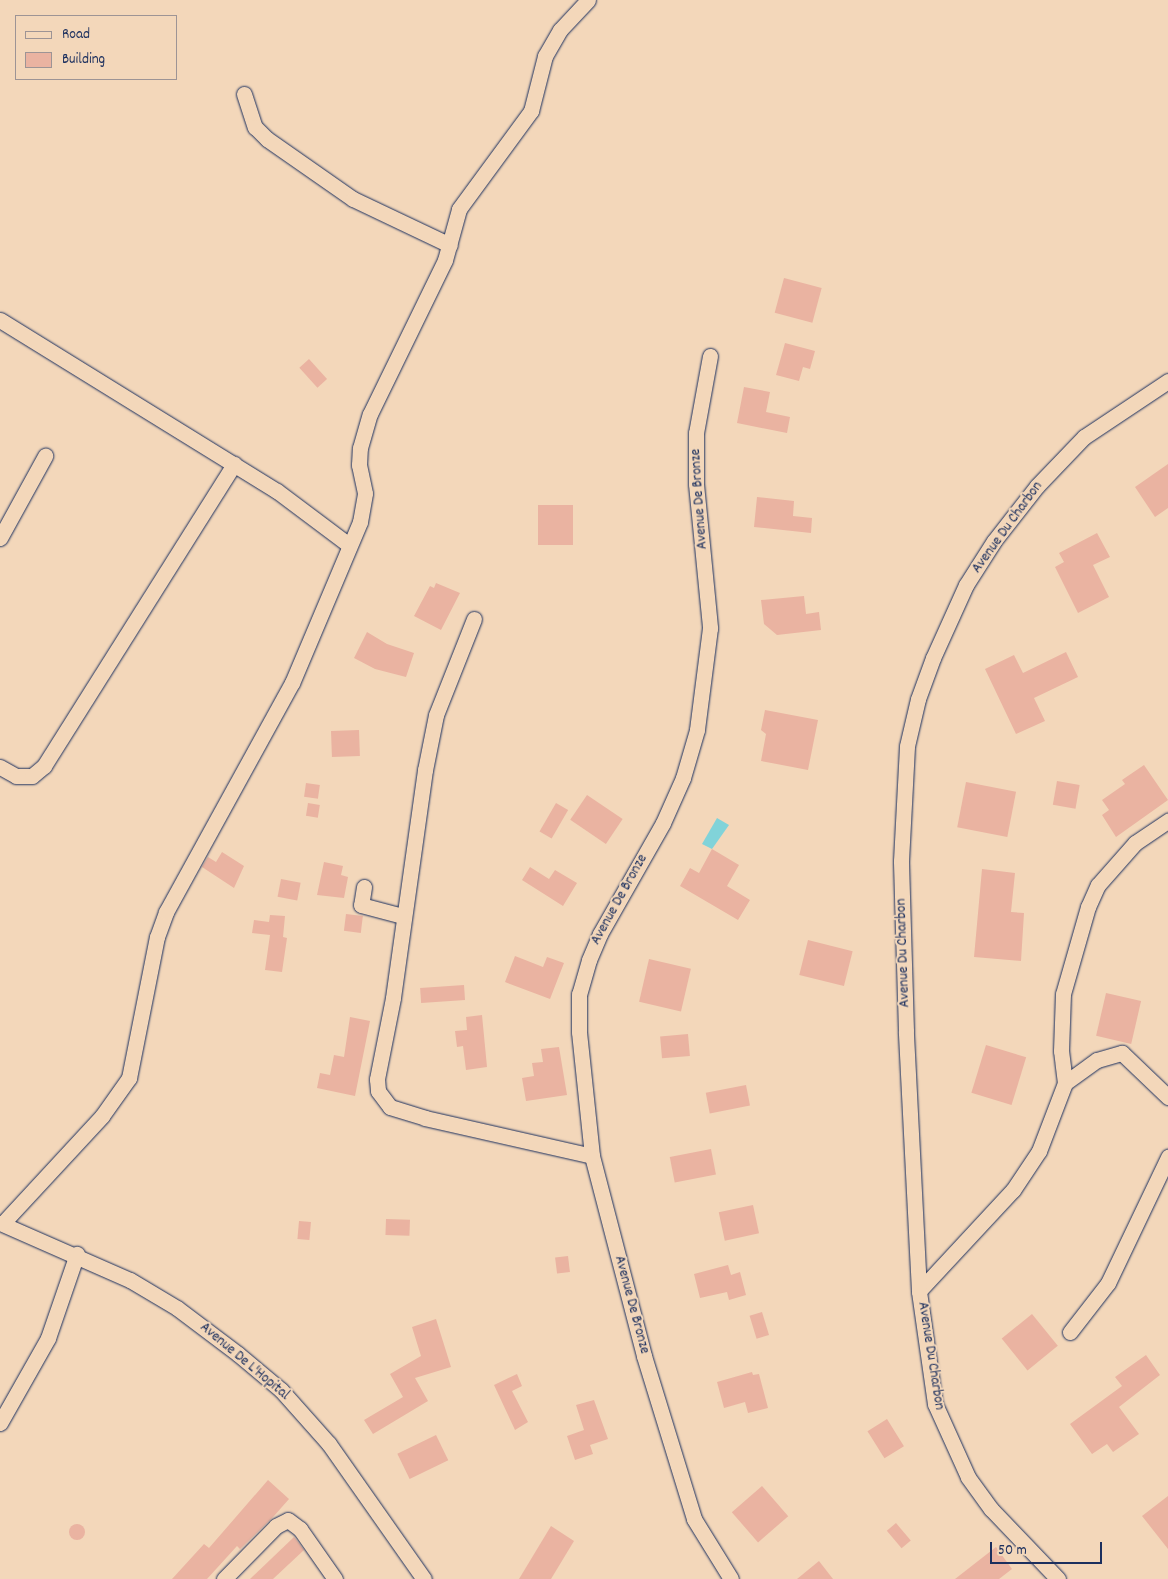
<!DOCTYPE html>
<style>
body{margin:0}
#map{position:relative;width:1168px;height:1579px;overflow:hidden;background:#f3d7ba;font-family:Dekko,sans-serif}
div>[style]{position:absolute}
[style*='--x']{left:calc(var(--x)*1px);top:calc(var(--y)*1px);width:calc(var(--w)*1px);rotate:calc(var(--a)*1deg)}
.water>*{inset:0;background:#81d3d9}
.building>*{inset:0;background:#eab3a1;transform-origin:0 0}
.round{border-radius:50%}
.roads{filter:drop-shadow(0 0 1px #1b2f5e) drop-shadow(0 0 1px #1b2f5e)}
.minor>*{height:15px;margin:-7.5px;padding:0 7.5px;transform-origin:7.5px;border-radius:7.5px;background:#f3d7ba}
span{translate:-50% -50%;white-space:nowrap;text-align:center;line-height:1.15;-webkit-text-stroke:4px #f3d7ba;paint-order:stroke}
.street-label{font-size:15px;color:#1b2f5e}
.legend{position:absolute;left:15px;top:15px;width:162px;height:65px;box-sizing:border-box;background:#f3d7ba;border:1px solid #9d9495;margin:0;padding:6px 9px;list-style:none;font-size:15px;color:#1b2f5e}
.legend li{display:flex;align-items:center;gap:10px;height:25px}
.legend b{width:25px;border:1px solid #9d9495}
.scale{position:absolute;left:990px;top:1542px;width:112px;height:22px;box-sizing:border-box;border:2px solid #1b2f5e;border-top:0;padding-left:6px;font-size:15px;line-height:18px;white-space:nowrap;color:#1b2f5e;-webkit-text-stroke:4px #f3d7ba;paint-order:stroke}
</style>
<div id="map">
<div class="water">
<i style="clip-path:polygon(717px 818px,729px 825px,712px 849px,702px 844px)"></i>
</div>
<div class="building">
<i style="left:784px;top:278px;width:39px;height:36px;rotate:15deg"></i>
<i style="clip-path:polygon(785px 343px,815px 351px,810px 369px,803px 367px,799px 381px,776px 375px)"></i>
<i style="left:309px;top:359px;width:27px;height:13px;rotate:48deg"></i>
<i style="clip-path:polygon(744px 387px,770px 392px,766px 412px,790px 417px,787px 433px,737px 423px)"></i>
<i style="clip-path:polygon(1168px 464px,1168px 508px,1155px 517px,1135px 487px)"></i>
<i style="clip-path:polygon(757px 497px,794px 501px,793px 516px,812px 518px,811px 533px,754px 527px)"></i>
<i style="left:538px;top:505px;width:35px;height:40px"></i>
<i style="clip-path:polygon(1097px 533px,1110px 557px,1093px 565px,1109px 597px,1078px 613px,1055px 567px,1064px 562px,1059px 553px)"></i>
<i style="clip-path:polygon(436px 583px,460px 593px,441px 630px,414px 616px,430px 586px,434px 588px)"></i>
<i style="clip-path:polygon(804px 596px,806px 614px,819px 612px,821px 630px,777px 635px,764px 624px,761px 600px)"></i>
<i style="clip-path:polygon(367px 632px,387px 644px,414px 653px,406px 677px,375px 669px,354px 658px)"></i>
<i style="clip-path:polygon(1066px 652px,1078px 677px,1034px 698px,1045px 721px,1016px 734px,985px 669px,1014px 655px,1023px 673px)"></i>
<i style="clip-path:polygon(765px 710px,818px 720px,808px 770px,761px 761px,766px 734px,761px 730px)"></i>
<i style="left:359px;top:730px;width:26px;height:28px;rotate:88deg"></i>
<i style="clip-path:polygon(1144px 765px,1168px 800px,1116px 837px,1102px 815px,1109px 810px,1102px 800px,1125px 784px,1122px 780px)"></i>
<i style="left:1057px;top:781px;width:23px;height:24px;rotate:10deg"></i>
<i style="left:966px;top:782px;width:51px;height:46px;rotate:11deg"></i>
<i style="left:306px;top:783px;width:14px;height:14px;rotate:8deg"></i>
<i style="left:587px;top:795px;width:43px;height:30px;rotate:34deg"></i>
<i style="left:308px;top:803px;width:12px;height:13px;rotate:9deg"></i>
<i style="left:556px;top:803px;width:14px;height:33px;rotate:30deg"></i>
<i style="clip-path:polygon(712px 849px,739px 865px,727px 886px,750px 900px,738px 920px,680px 886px,690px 868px,699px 873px)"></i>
<i style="clip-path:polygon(222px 852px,244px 866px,234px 888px,202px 867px,208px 857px,216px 862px)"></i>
<i style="clip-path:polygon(324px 862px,343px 866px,341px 875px,348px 877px,344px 898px,317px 895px)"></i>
<i style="clip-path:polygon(530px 867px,549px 879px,555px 870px,577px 883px,563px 906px,522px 880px)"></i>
<i style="clip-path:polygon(982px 869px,1015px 873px,1011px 912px,1024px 913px,1021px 961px,974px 957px)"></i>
<i style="left:281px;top:879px;width:20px;height:18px;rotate:11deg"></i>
<i style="left:346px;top:914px;width:17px;height:17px;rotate:7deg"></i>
<i style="clip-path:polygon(270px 915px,285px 916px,283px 937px,287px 938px,282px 972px,265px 970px,270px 935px,252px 933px,254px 920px,269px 922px)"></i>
<i style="left:808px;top:940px;width:46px;height:36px;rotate:14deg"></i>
<i style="clip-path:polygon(515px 956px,543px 967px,547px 957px,564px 963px,550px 999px,505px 982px)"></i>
<i style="left:649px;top:959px;width:43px;height:44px;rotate:13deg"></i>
<i style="left:464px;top:985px;width:15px;height:44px;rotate:86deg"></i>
<i style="left:1106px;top:993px;width:36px;height:44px;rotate:13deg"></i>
<i style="clip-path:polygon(482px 1015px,487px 1067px,466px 1070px,463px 1046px,457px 1047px,455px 1031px,467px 1030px,466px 1017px)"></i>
<i style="clip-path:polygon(350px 1017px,370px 1021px,355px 1096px,317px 1088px,320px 1073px,330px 1075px,334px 1055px,344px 1057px)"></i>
<i style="left:688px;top:1034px;width:22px;height:28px;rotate:85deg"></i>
<i style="left:986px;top:1045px;width:42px;height:50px;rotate:17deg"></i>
<i style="clip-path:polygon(559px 1047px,567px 1095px,526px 1101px,522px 1078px,534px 1076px,532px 1063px,543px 1062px,541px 1049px)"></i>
<i style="left:746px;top:1085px;width:21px;height:41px;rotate:79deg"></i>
<i style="left:711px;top:1149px;width:26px;height:42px;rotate:79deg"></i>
<i style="left:753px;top:1205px;width:29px;height:35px;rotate:78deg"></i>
<i style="left:386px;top:1219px;width:24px;height:16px;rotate:2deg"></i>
<i style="left:299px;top:1221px;width:12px;height:18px;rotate:5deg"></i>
<i style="left:568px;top:1256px;width:16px;height:13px;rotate:83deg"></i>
<i style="clip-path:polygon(728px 1265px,731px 1275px,740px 1272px,746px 1295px,729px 1300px,727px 1292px,700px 1298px,694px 1274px)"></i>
<i style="left:762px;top:1312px;width:24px;height:13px;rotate:73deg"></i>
<i style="left:1032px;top:1314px;width:41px;height:39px;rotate:51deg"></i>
<i style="clip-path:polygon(436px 1319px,451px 1367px,415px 1378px,428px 1401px,373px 1434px,364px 1420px,403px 1397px,390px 1374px,421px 1356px,412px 1327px)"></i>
<i style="clip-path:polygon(1146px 1355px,1160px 1375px,1119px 1407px,1139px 1434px,1113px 1452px,1107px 1444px,1092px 1454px,1070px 1424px,1122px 1386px,1115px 1377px)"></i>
<i style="clip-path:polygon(752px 1372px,753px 1375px,759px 1374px,768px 1408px,748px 1413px,745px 1402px,724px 1408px,717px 1382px)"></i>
<i style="clip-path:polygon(517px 1374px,522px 1386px,512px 1391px,528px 1422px,515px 1430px,494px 1385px)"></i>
<i style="clip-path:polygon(594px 1400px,608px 1439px,590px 1445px,593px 1454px,575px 1460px,567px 1436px,584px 1430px,576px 1405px)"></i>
<i style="left:887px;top:1419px;width:32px;height:23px;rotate:58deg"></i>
<i style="left:436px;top:1435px;width:28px;height:43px;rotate:64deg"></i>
<i style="clip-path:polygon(268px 1480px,289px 1499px,274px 1516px,240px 1549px,237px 1546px,207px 1579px,172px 1579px,204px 1544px,209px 1548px)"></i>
<i style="left:762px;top:1486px;width:40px;height:40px;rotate:49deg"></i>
<i style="clip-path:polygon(1168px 1496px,1168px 1549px,1142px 1516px)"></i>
<i style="left:896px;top:1523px;width:23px;height:12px;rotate:50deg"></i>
<i class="round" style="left:69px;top:1524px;width:16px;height:16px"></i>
<i style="clip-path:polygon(551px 1526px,574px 1541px,551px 1579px,519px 1579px)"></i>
<i style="clip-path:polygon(294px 1537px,304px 1550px,273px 1579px,250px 1579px)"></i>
<i style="clip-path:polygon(996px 1547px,1012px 1569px,999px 1579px,955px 1579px)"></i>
<i style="clip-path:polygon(819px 1561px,833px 1579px,797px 1579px)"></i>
</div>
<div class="roads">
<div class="minor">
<i style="--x:244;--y:94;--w:35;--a:72"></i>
<i style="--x:255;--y:127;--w:17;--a:45"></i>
<i style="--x:267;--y:139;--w:105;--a:34.9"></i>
<i style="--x:353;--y:199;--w:107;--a:25.4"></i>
<i style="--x:0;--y:320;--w:326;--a:31.7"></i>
<i style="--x:277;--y:491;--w:90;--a:36.9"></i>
<i style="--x:710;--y:356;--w:78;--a:100.3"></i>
<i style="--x:696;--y:433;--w:51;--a:90"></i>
<i style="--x:696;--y:484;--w:145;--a:84.4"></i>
<i style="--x:710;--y:628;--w:103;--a:97.3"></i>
<i style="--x:697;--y:730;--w:50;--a:106.3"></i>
<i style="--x:683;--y:778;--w:49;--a:114"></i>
<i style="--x:663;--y:823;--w:128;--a:119.6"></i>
<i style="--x:600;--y:934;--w:28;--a:113"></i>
<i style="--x:589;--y:960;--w:35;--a:106"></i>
<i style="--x:579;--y:994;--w:38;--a:90"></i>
<i style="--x:579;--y:1032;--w:125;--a:84"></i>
<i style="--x:592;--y:1156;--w:207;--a:75.4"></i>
<i style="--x:644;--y:1356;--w:170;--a:72.9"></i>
<i style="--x:694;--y:1519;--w:70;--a:58.3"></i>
<i style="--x:0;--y:538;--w:94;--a:-61.2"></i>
<i style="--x:474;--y:619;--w:103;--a:111.6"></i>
<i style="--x:436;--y:715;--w:56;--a:101.3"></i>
<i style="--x:425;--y:770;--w:230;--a:98"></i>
<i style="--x:393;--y:998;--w:83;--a:101.2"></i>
<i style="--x:377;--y:1079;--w:12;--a:85"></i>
<i style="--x:378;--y:1091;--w:20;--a:53"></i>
<i style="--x:390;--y:1107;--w:37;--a:17"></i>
<i style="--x:425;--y:1118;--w:171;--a:12.8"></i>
<i style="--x:0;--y:767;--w:18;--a:29"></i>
<i style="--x:16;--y:776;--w:16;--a:0"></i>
<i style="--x:32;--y:776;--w:16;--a:-40"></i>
<i style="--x:44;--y:766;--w:357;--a:-57.8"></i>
<i style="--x:364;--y:887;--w:18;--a:99"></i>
<i style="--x:361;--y:905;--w:43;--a:14.7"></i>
<i style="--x:1065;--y:1083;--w:39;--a:-36"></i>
<i style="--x:1097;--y:1060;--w:26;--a:-16"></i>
<i style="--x:1122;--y:1053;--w:64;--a:43.7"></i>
<i style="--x:0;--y:1223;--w:142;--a:23.7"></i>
<i style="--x:130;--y:1280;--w:55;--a:30.8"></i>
<i style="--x:177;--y:1308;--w:76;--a:37"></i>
<i style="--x:238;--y:1354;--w:56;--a:39.9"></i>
<i style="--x:281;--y:1390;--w:72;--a:48.4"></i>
<i style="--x:329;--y:1444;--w:165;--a:54.9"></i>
<i style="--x:3;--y:1223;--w:146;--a:-47.2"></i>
<i style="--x:102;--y:1116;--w:47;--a:-54.6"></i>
<i style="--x:129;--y:1078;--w:144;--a:-78.8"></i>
<i style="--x:157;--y:937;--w:27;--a:-70"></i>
<i style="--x:166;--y:912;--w:261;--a:-61.2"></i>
<i style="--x:292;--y:683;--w:175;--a:-67.1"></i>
<i style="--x:360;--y:522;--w:29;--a:-80"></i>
<i style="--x:365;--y:493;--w:29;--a:-102"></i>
<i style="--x:359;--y:465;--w:17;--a:-87"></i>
<i style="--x:360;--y:448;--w:35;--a:-74"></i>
<i style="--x:370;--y:414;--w:171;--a:-64"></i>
<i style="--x:445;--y:260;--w:53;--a:-74.6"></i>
<i style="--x:459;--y:209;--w:122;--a:-53.7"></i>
<i style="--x:531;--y:111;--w:57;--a:-75.7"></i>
<i style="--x:545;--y:56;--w:30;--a:-60"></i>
<i style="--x:560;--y:30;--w:41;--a:-47"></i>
<i style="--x:919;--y:1291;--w:138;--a:-47.1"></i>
<i style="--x:1013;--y:1190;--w:47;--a:-56.3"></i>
<i style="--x:1039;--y:1151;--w:73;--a:-69.1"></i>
<i style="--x:1065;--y:1083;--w:32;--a:-97"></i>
<i style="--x:1061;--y:1051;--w:57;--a:-88"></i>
<i style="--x:1063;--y:994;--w:91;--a:-74"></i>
<i style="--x:1088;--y:907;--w:24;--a:-66"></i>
<i style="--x:1098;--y:885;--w:56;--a:-48.6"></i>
<i style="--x:1135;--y:843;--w:40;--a:-34"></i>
<i style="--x:1070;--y:1332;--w:62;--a:-52.2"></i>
<i style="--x:1108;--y:1283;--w:140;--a:-64.5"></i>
<i style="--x:0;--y:1423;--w:98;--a:-60.5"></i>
<i style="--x:48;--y:1338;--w:89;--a:-71"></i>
<i style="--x:224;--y:1579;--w:74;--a:-45.5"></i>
<i style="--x:276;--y:1526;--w:13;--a:-27"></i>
<i style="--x:288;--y:1520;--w:15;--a:37"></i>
<i style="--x:300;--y:1529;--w:61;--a:55"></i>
<i style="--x:1058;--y:1579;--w:97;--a:-133.7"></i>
<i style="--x:991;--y:1509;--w:39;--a:-126"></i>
<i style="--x:968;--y:1477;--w:80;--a:-114.3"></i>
<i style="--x:935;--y:1404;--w:114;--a:-98.1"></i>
<i style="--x:919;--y:1291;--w:260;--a:-92.9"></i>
<i style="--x:906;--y:1031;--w:170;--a:-91.7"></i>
<i style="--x:901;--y:861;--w:115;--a:-87"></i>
<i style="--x:907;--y:746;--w:48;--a:-76.8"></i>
<i style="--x:918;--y:699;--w:44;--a:-69.9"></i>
<i style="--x:933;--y:658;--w:80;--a:-65.7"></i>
<i style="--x:966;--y:585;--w:52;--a:-57.5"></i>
<i style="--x:994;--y:541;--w:70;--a:-52"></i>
<i style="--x:1037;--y:486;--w:68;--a:-46.2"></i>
<i style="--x:1084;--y:437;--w:101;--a:-33.7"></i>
</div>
</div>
<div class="street-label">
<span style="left:700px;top:499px;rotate:-94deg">Avenue De Bronze</span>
<span style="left:1008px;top:528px;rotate:-54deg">Avenue Du Charbon</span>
<span style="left:620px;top:900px;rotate:-61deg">Avenue De Bronze</span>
<span style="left:904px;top:953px;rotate:-92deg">Avenue Du Charbon</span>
<span style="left:631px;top:1305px;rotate:75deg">Avenue De Bronze</span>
<span style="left:930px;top:1356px;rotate:81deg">Avenue Du Charbon</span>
<span style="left:244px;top:1362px;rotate:40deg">Avenue De L'Hopital</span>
</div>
<ul class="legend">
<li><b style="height:6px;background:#f3d7ba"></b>Road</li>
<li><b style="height:14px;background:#eab3a1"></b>Building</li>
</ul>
<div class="scale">50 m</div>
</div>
